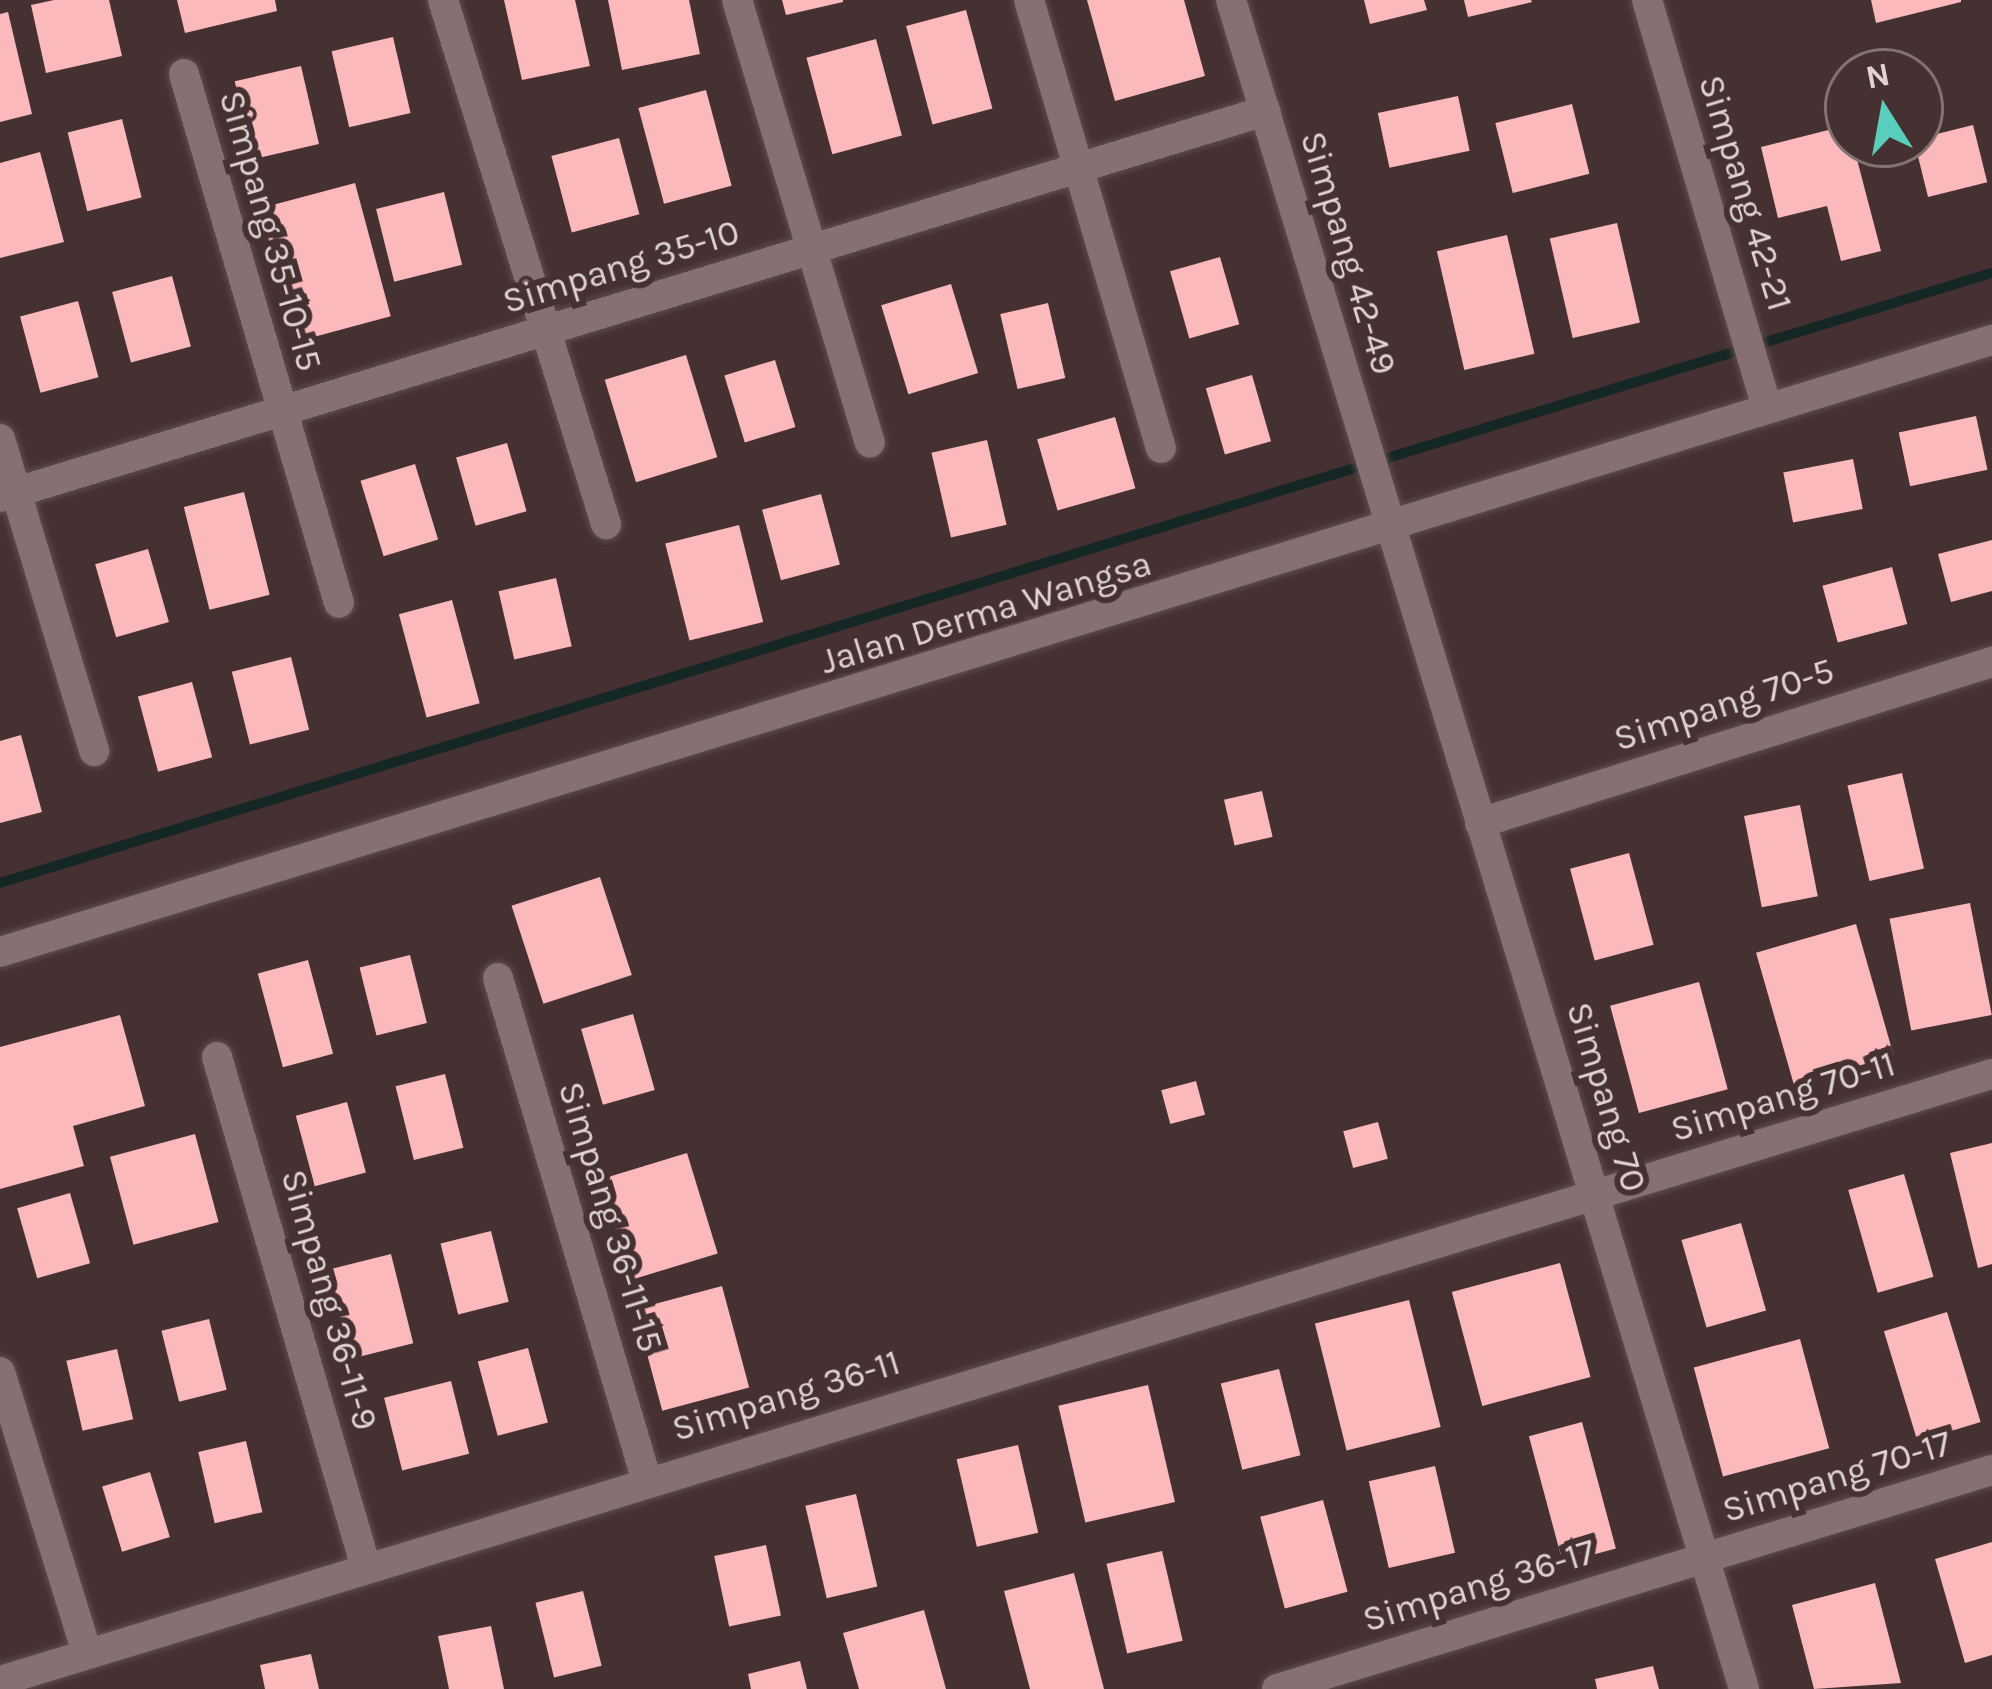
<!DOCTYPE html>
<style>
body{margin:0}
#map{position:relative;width:1992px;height:1689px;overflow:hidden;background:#453132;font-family:Karla,sans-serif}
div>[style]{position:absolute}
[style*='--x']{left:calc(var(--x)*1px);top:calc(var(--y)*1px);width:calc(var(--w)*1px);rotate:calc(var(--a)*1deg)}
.stream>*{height:10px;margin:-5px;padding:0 5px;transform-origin:5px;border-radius:5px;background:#142724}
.building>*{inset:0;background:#fbb9bb;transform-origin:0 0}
.roads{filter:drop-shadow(0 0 3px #5e4d4e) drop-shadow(0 0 3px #5e4d4e)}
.minor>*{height:30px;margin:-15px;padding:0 15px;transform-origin:15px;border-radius:15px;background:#877071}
span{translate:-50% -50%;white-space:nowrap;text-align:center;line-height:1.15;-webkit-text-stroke:12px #453132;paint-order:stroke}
.street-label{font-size:36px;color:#e0d3d3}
.north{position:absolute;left:1824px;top:48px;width:120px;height:120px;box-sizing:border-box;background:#453132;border:3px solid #837272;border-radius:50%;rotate:349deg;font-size:33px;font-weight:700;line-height:48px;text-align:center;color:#e0d3d3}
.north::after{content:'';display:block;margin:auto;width:42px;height:54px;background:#5acebc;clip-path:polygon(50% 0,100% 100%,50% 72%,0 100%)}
</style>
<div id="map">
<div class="stream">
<i style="--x:0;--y:883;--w:2083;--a:-17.03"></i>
</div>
<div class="building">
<i style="clip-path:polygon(54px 0,109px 0,122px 56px,46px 73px,31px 5px)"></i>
<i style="clip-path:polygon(177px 0,275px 0,277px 11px,185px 33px)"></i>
<i style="clip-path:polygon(504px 0,575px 0,590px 66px,522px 80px)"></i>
<i style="clip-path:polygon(608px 0,689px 0,700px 54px,622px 70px)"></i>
<i style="clip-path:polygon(782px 0,843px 0,843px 2px,786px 15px)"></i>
<i style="clip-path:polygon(1087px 0,1184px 0,1205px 76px,1115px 101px)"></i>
<i style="clip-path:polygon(1364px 0,1424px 0,1427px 10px,1370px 24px)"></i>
<i style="clip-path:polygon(1464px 0,1531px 0,1532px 2px,1468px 17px)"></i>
<i style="clip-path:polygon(1871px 0,1961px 0,1961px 2px,1876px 23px)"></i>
<i style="left:966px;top:10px;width:102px;height:62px;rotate:75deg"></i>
<i style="clip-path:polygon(8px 12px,32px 114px,0 122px,0 14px)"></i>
<i style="left:393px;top:37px;width:78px;height:63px;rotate:77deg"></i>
<i style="left:876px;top:39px;width:100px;height:72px;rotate:75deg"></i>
<i style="left:301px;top:66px;width:80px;height:68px;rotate:77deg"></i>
<i style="left:706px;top:90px;width:99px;height:70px;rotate:75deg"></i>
<i style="left:1458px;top:96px;width:56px;height:82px;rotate:78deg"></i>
<i style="left:1572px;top:104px;width:72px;height:79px;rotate:76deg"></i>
<i style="left:122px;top:119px;width:81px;height:56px;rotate:76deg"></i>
<i style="clip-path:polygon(1848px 125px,1881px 251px,1841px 261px,1827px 206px,1778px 218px,1761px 147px)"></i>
<i style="left:1973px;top:125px;width:59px;height:61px;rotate:76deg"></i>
<i style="left:619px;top:138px;width:79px;height:70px;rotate:75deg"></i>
<i style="clip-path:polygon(40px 152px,64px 242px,0 258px,0 163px)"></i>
<i style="left:355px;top:183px;width:138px;height:98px;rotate:75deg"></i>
<i style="left:444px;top:192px;width:75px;height:70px;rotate:76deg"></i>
<i style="left:1617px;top:223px;width:102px;height:69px;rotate:77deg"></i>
<i style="left:1507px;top:235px;width:122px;height:72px;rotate:77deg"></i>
<i style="left:1220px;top:257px;width:70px;height:52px;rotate:74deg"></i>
<i style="left:172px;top:276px;width:73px;height:62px;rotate:75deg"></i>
<i style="left:951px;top:284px;width:93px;height:73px;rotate:73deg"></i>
<i style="left:78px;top:301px;width:79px;height:60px;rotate:75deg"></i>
<i style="left:1048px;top:303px;width:77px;height:49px;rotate:77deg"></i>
<i style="left:686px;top:355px;width:107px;height:85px;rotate:73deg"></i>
<i style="left:775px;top:360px;width:70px;height:53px;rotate:73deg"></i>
<i style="left:1252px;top:375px;width:69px;height:48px;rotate:74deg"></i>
<i style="left:1976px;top:416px;width:55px;height:79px;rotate:78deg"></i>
<i style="left:1115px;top:417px;width:74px;height:81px;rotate:74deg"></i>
<i style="left:987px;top:440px;width:87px;height:57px;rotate:77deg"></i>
<i style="left:507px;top:443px;width:71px;height:53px;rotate:74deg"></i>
<i style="left:1853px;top:459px;width:51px;height:71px;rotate:79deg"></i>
<i style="left:415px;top:464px;width:79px;height:57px;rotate:73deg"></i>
<i style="left:244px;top:492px;width:106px;height:62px;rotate:76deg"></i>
<i style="left:821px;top:494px;width:73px;height:61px;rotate:75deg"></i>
<i style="left:739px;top:525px;width:100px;height:76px;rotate:76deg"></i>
<i style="clip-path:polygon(1992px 540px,1992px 591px,1951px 602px,1938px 554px)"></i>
<i style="left:148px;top:549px;width:76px;height:55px;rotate:74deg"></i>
<i style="left:1892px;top:567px;width:59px;height:72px;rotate:75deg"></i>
<i style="left:556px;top:578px;width:70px;height:59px;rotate:77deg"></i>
<i style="left:452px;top:600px;width:107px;height:55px;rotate:75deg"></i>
<i style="left:291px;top:657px;width:75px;height:61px;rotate:76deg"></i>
<i style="left:192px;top:682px;width:78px;height:56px;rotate:75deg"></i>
<i style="clip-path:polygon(21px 735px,42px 812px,0 823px,0 741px)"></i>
<i style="left:1902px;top:773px;width:98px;height:56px;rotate:77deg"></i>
<i style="left:1262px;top:791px;width:47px;height:39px;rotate:77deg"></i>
<i style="left:1800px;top:805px;width:93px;height:57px;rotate:79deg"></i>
<i style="left:1629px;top:853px;width:95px;height:61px;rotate:75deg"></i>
<i style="left:600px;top:877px;width:103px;height:93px;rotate:72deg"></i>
<i style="left:1970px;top:903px;width:114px;height:82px;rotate:79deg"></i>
<i style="left:1856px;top:924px;width:137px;height:104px;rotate:74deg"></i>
<i style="left:410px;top:955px;width:70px;height:52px;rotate:76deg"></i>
<i style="left:308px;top:960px;width:97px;height:52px;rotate:75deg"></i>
<i style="left:1699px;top:982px;width:111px;height:92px;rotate:75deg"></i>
<i style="left:633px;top:1014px;width:79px;height:54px;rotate:74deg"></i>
<i style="clip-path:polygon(120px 1015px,145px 1106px,73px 1126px,84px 1166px,0 1189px,0 1047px)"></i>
<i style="left:445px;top:1074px;width:76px;height:51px;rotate:76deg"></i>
<i style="left:1196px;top:1081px;width:35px;height:36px;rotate:75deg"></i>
<i style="left:347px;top:1102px;width:73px;height:53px;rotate:75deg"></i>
<i style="left:1378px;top:1122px;width:38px;height:36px;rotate:75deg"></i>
<i style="left:195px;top:1134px;width:91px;height:88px;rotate:75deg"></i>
<i style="clip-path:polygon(1992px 1143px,1992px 1264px,1978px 1268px,1950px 1153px)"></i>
<i style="left:687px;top:1153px;width:105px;height:91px;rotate:73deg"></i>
<i style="left:1904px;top:1174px;width:107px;height:58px;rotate:74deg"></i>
<i style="left:70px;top:1193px;width:73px;height:55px;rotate:74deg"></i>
<i style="left:1741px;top:1223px;width:91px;height:62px;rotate:74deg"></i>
<i style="left:491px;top:1231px;width:73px;height:52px;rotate:76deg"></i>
<i style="left:391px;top:1254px;width:92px;height:65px;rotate:76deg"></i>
<i style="left:1560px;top:1263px;width:118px;height:112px;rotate:75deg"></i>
<i style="left:722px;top:1286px;width:105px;height:90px;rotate:75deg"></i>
<i style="left:1409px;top:1300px;width:131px;height:97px;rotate:76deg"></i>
<i style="left:1947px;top:1312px;width:115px;height:66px;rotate:73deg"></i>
<i style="left:209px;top:1319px;width:73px;height:49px;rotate:76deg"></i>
<i style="left:1800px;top:1339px;width:113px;height:110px;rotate:75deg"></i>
<i style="left:528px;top:1348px;width:77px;height:52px;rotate:75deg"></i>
<i style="left:117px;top:1349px;width:72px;height:52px;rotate:77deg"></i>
<i style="left:1279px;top:1369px;width:89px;height:60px;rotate:76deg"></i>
<i style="left:451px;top:1381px;width:75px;height:69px;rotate:76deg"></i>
<i style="left:1148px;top:1385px;width:120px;height:92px;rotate:77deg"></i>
<i style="left:1582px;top:1422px;width:131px;height:55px;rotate:75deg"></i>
<i style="left:246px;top:1441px;width:73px;height:49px;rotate:77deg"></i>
<i style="left:1018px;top:1445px;width:90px;height:63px;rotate:77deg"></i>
<i style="left:1435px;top:1466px;width:89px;height:68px;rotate:77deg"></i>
<i style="left:150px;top:1472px;width:68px;height:50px;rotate:73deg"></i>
<i style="left:856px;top:1494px;width:95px;height:52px;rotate:77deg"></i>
<i style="left:1323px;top:1500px;width:95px;height:65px;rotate:75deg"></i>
<i style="clip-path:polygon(1992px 1542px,1992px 1655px,1965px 1663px,1935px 1559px)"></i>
<i style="left:766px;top:1545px;width:72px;height:53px;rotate:78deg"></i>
<i style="left:1162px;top:1551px;width:92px;height:57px;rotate:77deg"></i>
<i style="clip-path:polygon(1074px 1573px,1104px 1689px,1030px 1689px,1004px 1591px)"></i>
<i style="clip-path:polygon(1875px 1583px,1901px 1683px,1814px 1689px,1792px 1605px)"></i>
<i style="left:583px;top:1591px;width:77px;height:49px;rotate:76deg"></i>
<i style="clip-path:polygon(924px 1610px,946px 1689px,859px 1689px,843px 1633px)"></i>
<i style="clip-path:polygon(491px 1626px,504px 1689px,449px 1689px,438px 1636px)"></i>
<i style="clip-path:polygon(311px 1654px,319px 1689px,265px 1689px,260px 1665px)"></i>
<i style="clip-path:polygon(800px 1661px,807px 1689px,751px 1689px,748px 1674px)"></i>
<i style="clip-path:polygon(1653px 1666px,1659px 1689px,1597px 1689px,1595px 1679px)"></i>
</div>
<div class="roads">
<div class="minor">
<i style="--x:443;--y:0;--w:549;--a:72.72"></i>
<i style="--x:737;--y:0;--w:462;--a:73.3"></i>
<i style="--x:1029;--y:0;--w:467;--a:73.6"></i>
<i style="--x:1231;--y:0;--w:1765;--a:73.1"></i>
<i style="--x:1647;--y:0;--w:426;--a:73.6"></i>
<i style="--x:184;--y:74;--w:551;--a:73.67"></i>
<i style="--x:0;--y:439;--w:326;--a:73.2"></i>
<i style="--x:0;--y:497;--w:1323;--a:-16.97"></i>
<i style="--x:1480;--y:823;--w:537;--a:-17.46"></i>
<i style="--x:0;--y:952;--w:2084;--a:-17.08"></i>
<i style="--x:498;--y:978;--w:521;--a:73.51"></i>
<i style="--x:217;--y:1057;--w:528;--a:73.73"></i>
<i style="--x:0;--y:1372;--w:294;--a:72.8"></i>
<i style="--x:0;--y:1681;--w:2082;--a:-16.95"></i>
<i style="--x:1277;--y:1689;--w:748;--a:-17.03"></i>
</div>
</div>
<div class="street-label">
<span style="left:1745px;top:193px;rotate:73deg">Simpang 42-21</span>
<span style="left:270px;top:231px;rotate:74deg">Simpang 35-10-15</span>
<span style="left:1348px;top:253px;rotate:73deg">Simpang 42-49</span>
<span style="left:621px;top:267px;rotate:-17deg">Simpang 35-10</span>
<span style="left:986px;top:613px;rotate:-17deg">Jalan Derma Wangsa</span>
<span style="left:1724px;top:705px;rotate:-18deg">Simpang 70-5</span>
<span style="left:1606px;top:1097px;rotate:73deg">Simpang 70</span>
<span style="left:1783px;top:1097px;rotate:-17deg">Simpang 70-11</span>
<span style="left:610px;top:1217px;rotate:73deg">Simpang 36-11-15</span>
<span style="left:329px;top:1300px;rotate:74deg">Simpang 36-11-9</span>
<span style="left:786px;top:1396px;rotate:-17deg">Simpang 36-11</span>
<span style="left:1837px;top:1477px;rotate:-17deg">Simpang 70-17</span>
<span style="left:1479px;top:1586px;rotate:-17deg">Simpang 36-17</span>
</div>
<div class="north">N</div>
</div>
